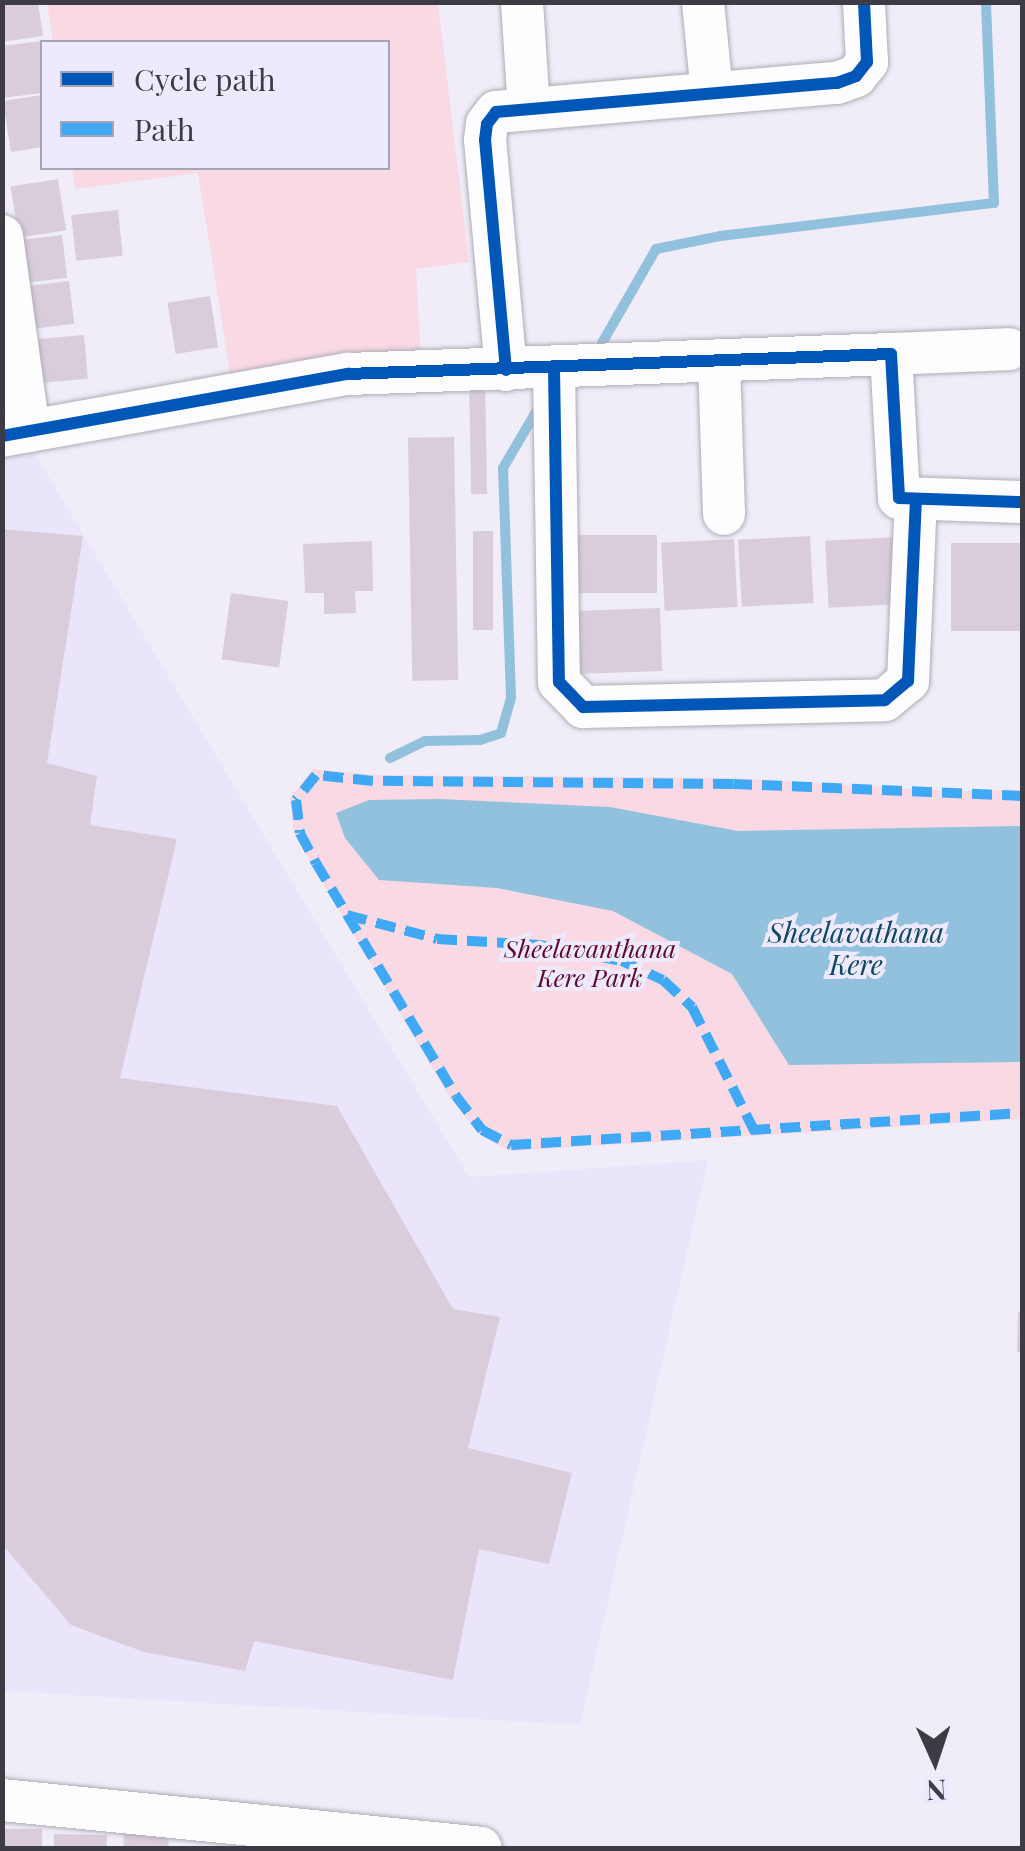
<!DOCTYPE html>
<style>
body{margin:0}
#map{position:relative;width:1025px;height:1851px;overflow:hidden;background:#f0edf8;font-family:"Playfair Display",serif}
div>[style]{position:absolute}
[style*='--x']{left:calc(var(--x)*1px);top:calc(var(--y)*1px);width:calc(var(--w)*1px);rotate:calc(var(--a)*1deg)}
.built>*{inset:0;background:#ebe5fb}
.green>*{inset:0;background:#f8d9e4}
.water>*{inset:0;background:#92c1de}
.stream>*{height:10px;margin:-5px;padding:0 5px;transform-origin:5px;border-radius:5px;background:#92c1de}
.building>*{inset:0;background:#d9cddb;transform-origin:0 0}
.roads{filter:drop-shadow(0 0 2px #afacb5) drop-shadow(0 0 2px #afacb5)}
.minor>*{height:42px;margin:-21px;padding:0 21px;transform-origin:21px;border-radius:21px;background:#fdfcfe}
.quiet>*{height:10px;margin-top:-5px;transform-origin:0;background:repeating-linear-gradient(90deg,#3fa9f5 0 20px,transparent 0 30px)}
.cycleway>*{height:12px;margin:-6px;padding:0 6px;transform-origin:6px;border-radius:6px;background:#0057b8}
span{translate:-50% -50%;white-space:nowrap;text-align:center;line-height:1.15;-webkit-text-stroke:8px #eee9fc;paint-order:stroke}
.park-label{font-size:25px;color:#5d082b;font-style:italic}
.water-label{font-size:28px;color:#0e4761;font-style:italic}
.frame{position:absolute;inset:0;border:5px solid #3d3b44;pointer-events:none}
.legend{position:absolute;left:40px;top:40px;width:350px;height:130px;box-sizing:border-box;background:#eee9fc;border:2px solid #a7a3b2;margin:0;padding:12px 18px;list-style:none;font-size:30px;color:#3d3b44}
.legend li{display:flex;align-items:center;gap:20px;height:50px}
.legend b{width:50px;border:2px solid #a7a3b2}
.north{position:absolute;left:885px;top:1711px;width:100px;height:100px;-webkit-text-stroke:8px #eee9fc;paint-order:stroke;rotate:177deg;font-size:28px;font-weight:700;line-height:40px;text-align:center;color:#3d3b44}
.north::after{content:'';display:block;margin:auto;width:35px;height:45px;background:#3d3b44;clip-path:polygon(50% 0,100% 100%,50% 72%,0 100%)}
</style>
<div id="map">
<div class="built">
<i style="clip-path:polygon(32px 449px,469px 1177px,708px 1160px,580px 1725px,3px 1691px,2px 454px)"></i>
</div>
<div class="green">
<i style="clip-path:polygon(47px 3px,438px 3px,469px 262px,416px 269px,421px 358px,231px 379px,198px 173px,75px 189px,72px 168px,388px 168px,388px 42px,53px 42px)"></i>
<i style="clip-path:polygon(313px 769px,374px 775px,733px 778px,947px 791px,1022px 790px,1022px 1119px,509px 1151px,479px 1134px,451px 1099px,294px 834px,290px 798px)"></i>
</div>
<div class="water">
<i style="clip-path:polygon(439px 799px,610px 807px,738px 831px,1022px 826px,1022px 1062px,789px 1065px,732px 974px,613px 911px,497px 888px,379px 880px,345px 838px,336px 813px,369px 800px)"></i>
</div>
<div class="stream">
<i style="--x:602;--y:343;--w:108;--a:-60.1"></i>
<i style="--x:656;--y:249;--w:65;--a:-11.5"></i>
<i style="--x:720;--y:236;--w:276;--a:-6.9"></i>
<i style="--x:994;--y:203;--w:201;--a:-92.3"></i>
<i style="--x:390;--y:758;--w:39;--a:-26"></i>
<i style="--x:425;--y:741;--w:55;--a:-1"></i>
<i style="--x:480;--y:740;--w:22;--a:-18"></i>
<i style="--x:501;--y:733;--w:37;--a:-74"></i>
<i style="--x:511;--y:697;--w:229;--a:-92"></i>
<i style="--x:503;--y:468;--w:65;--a:-59.5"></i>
</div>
<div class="building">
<i style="clip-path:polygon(2px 2px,38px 2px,43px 36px,2px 42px)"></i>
<i style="clip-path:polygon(42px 41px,42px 93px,2px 98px,2px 46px)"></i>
<i style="clip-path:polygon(42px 95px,42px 147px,11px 152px,3px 101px)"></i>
<i style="left:58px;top:179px;width:52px;height:48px;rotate:81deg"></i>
<i style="left:118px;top:210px;width:46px;height:47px;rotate:84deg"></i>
<i style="left:62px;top:235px;width:43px;height:40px;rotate:83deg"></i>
<i style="left:69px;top:281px;width:43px;height:39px;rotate:83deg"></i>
<i style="left:210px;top:296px;width:52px;height:43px;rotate:81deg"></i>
<i style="left:84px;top:335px;width:44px;height:46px;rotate:85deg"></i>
<i style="left:485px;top:373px;width:121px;height:16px;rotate:89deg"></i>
<i style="left:454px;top:437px;width:243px;height:46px;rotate:89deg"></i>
<i style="clip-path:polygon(2px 529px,83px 536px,47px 763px,97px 776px,90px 825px,177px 839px,120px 1078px,337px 1106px,453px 1309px,500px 1317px,468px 1448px,572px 1473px,549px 1564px,479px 1549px,453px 1680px,254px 1641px,245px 1671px,144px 1652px,71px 1625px,2px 1544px)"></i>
<i style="left:473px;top:531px;width:20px;height:99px"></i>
<i style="left:657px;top:535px;width:58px;height:86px;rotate:90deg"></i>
<i style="left:810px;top:536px;width:67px;height:72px;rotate:87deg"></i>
<i style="left:898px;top:537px;width:67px;height:73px;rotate:87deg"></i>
<i style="left:734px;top:539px;width:68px;height:73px;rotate:87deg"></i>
<i style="clip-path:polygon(372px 541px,373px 591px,355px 591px,356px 613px,324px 614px,324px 593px,305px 593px,303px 544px)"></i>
<i style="left:951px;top:543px;width:71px;height:88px"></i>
<i style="left:231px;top:593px;width:58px;height:67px;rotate:8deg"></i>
<i style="left:660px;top:608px;width:63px;height:87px;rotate:88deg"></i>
<i style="clip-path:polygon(1018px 1312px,1022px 1312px,1022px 1352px,1017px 1352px)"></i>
<i style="left:124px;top:1819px;width:45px;height:29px;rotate:1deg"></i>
<i style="left:42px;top:1829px;width:19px;height:40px;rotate:90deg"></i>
<i style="left:54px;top:1834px;width:53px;height:14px;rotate:1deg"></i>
</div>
<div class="roads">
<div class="minor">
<i style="--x:522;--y:2;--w:107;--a:86.3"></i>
<i style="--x:703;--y:2;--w:91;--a:84.4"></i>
<i style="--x:2;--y:236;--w:197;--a:82.1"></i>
<i style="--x:891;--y:354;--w:118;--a:-2.4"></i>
<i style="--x:719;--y:362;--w:152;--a:88.1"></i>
<i style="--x:554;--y:369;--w:313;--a:89.1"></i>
<i style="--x:559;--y:682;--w:35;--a:46"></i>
<i style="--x:583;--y:707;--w:302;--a:-1.3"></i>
<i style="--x:885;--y:700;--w:30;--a:-40"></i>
<i style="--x:908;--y:681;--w:181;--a:-87.5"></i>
<i style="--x:506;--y:370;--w:231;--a:-95.2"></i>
<i style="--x:485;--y:140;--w:16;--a:-83"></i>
<i style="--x:487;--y:124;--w:15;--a:-53"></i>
<i style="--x:496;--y:112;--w:342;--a:-4.9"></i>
<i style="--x:837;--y:83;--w:20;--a:-20"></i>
<i style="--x:856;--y:76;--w:18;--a:-52"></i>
<i style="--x:867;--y:62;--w:60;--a:-92.9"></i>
<i style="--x:2;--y:436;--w:352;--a:-10.2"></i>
<i style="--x:348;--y:374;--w:543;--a:-2.11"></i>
<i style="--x:891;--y:354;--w:144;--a:86.8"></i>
<i style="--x:899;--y:498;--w:123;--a:1.9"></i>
<i style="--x:2;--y:1800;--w:481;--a:5.7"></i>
</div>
</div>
<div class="quiet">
<i style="--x:1022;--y:796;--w:289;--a:-177.6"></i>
<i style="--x:733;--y:784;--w:360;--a:-179.5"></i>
<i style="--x:373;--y:781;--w:57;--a:-174"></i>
<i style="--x:316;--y:775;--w:32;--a:129"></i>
<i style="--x:296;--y:800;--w:33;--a:83"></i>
<i style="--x:300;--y:833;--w:34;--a:62"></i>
<i style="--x:316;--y:863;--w:272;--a:59"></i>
<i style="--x:456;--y:1096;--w:43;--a:52.6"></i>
<i style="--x:482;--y:1130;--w:33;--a:27"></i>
<i style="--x:511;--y:1145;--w:512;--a:-3.58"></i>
<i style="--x:347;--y:915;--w:93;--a:14.9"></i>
<i style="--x:437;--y:939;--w:102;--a:3.4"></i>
<i style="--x:539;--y:945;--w:85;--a:10.9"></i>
<i style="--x:622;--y:961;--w:45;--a:24.9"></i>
<i style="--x:663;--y:980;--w:40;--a:43"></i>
<i style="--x:692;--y:1007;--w:140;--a:63.3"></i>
</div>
<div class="cycleway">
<i style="--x:554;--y:369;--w:313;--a:89.1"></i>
<i style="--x:559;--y:682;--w:35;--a:46"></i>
<i style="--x:583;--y:707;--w:302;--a:-1.3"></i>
<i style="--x:885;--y:700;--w:30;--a:-40"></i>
<i style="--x:908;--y:681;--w:181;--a:-87.5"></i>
<i style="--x:506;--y:370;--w:231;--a:-95.2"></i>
<i style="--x:485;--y:140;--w:16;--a:-83"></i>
<i style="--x:487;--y:124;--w:15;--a:-53"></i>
<i style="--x:496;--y:112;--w:342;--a:-4.9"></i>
<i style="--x:837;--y:83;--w:20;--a:-20"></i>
<i style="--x:856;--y:76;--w:18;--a:-52"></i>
<i style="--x:867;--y:62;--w:60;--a:-92.9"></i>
<i style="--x:2;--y:436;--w:352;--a:-10.2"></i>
<i style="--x:348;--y:374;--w:543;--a:-2.11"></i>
<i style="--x:891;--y:354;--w:144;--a:86.8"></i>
<i style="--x:899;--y:498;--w:123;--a:1.9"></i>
</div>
<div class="park-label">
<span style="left:590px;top:963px">Sheelavanthana<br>Kere Park</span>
</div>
<div class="water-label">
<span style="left:856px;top:948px">Sheelavathana<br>Kere</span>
</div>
<div class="frame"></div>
<ul class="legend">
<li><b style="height:12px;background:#0057b8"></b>Cycle path</li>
<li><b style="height:12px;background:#3fa9f5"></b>Path</li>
</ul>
<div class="north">N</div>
</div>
